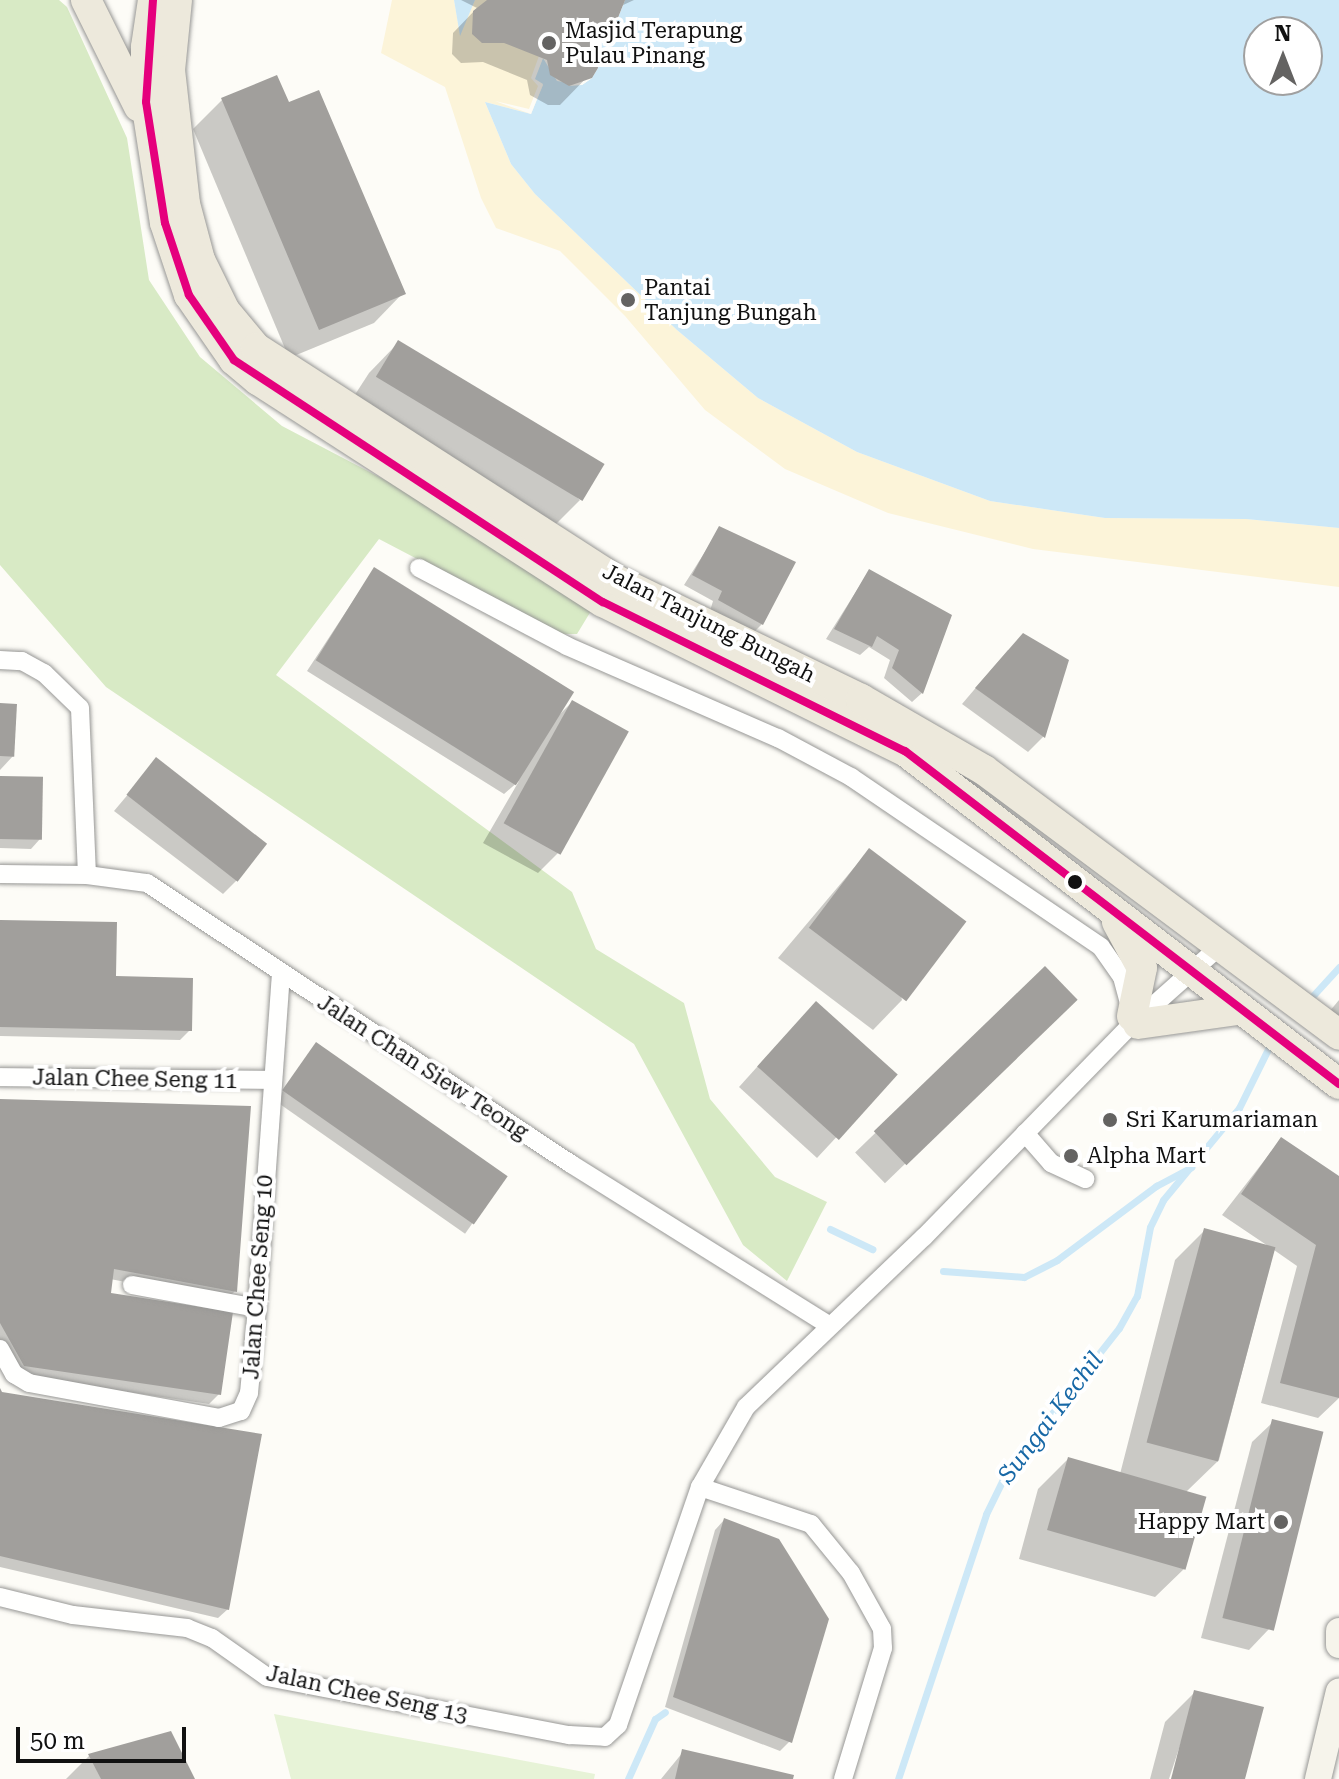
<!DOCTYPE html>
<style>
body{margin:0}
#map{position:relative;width:1339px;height:1779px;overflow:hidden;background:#fdfcf7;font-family:"Roboto Serif",serif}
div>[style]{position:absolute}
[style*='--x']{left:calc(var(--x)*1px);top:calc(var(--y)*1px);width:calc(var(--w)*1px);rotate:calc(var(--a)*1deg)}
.green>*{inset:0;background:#e7f3d7}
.forest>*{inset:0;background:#d8eac5}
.sand>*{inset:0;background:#fcf4d9}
.water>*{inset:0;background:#cde8f7}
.pier>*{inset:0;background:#fdfcf7}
.shadow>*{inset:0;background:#0003;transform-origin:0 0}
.stream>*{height:7px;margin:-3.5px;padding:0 3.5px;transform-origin:3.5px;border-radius:3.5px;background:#cde8f7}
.building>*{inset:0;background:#a19f9c;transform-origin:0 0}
.roads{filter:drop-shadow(0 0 2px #979795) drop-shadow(0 0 2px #979795)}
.minor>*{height:18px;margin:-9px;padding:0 9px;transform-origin:9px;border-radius:9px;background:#fffffe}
.secondary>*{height:26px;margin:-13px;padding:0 13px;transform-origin:13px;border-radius:13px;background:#f6f4eb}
.primary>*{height:30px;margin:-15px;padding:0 15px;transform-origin:15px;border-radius:15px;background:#ede9dc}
.bus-1>*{height:8px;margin:-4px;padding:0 4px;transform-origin:4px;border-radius:4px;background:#e5007d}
.dots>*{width:22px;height:22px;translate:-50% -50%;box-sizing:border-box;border:4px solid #fff;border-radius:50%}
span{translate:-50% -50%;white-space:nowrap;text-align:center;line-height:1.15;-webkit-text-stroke:8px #fff;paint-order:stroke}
.poi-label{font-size:22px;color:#111}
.left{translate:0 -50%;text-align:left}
.right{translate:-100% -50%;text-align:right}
.street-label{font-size:22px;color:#111}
.water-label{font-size:24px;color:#1768a6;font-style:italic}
.north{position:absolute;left:1243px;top:16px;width:80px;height:80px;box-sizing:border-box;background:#fff;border:2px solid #a0a0a0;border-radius:50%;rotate:0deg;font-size:22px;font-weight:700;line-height:32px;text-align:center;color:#111}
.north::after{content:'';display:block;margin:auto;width:28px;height:36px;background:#646362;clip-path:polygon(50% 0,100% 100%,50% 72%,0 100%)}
.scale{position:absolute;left:16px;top:1727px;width:170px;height:36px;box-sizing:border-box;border:4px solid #111;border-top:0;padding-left:10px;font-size:24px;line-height:28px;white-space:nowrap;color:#111;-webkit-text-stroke:6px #fff;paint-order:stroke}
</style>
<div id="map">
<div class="green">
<i style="clip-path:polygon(274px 1714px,595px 1774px,594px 1779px,291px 1779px)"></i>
</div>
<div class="forest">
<i style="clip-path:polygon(0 0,59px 0,67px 7px,127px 138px,149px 280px,200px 357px,282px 426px,469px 524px,591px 611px,577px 634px,561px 634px,379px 539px,276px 675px,572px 892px,596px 949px,684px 1003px,710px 1099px,775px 1177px,827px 1202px,787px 1281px,743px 1245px,634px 1044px,106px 687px,0 565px)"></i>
</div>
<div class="sand">
<i style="clip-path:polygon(392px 0,454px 0,460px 34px,475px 0,625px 0,543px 84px,531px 114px,485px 102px,511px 164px,535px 194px,677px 330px,758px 398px,857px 452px,990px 501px,1105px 518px,1246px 519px,1339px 528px,1339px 587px,1033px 549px,888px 513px,785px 469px,705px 410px,625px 316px,560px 251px,496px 228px,481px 198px,445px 87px,381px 53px)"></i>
</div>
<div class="water">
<i style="clip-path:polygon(454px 0,475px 0,460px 36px)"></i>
<i style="clip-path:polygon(evenodd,625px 0,1339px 0,1339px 528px,1246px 519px,1105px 518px,990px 501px,857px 452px,758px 398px,677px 330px,535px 194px,511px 164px,485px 102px,531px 114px,543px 85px,534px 79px,543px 58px,569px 86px,582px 85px,592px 78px,595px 28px,612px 33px,625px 0,1259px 32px,1307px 32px,1307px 80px,1259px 80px,1259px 32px)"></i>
</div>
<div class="pier">
<i style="clip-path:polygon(621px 0,625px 0,612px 33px,595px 29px,598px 68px,592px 78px,582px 85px,557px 81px,543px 58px,535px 79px,543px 84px,531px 114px,495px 101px,529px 109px,538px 86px,531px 78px,539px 56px,591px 27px)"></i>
</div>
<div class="shadow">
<i style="clip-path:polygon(461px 0,634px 0,621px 6px,611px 32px,594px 48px,596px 68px,560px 105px,548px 105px,530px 95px,527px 80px,483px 62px,461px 63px,452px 54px,453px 33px,477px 8px)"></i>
<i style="clip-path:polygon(222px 100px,288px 105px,403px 293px,374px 323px,289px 358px,193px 129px)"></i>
<i style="clip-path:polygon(398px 343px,580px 500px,551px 529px,347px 407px,369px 373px)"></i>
<i style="clip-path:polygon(720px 528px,762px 624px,752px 634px,710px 611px,713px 601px,684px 585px)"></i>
<i style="clip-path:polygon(374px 569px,559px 715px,572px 702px,627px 733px,558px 853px,538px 873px,483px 843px,519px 781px,504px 794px,307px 671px)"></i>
<i style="clip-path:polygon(869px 571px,949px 616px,922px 693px,912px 702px,884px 678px,890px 660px,869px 647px,860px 655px,826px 639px)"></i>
<i style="clip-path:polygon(1008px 650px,1067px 661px,1043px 737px,1028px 752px,962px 704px)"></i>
<i style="clip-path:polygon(0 705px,14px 755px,0 770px)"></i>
<i style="clip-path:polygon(157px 760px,238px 879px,223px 894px,114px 811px)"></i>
<i style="clip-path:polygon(0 778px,40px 839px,31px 849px,0 848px)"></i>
<i style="clip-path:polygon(869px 850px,902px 1000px,873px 1030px,778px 958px)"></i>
<i style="clip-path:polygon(0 922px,114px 978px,190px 1030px,180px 1040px,0 1036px)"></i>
<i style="left:1045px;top:969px;width:43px;height:264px;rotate:46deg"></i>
<i style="clip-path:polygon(1339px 1000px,1339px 1020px,1329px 1012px)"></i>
<i style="clip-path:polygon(796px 1024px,895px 1074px,817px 1158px,739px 1087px)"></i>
<i style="left:316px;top:1044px;width:231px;height:70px;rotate:35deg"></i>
<i style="clip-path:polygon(0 1101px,235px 1291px,225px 1301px,110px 1279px,108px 1295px,219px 1394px,209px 1404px,14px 1375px,0 1350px)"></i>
<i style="clip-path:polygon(1281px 1139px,1339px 1178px,1339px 1398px,1318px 1418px,1261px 1403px,1297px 1266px,1274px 1250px,1219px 1460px,1186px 1492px,1185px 1568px,1155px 1597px,1019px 1559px,1038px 1489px,1068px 1459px,1120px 1474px,1175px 1260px,1205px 1230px,1268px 1246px,1222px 1215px)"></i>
<i style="clip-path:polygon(0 1392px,228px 1609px,218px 1618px,0 1567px)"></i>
<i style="clip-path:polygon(1273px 1422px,1269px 1629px,1249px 1650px,1201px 1638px,1252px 1442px)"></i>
<i style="clip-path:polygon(724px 1520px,790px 1741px,780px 1751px,665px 1707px,715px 1530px)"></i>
<i style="clip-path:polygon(1195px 1692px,1243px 1779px,1173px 1779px,1187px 1724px,1169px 1779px,1150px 1779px,1165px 1722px)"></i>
<i style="clip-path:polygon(683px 1752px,791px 1779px,661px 1779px)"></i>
<i style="clip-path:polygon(89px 1756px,193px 1779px,66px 1779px)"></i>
</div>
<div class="stream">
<i style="--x:1308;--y:1001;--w:46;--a:-47.6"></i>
<i style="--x:830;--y:1229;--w:47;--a:25.5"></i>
<i style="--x:943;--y:1271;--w:81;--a:4.2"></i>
<i style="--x:1024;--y:1277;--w:37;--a:-27"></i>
<i style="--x:1057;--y:1260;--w:124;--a:-36.8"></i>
<i style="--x:1156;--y:1186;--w:40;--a:-28"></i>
<i style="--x:628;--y:1779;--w:66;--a:-65.8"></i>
<i style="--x:655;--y:1719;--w:12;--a:-35"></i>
<i style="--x:898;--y:1779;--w:279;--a:-71.6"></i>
<i style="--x:986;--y:1514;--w:50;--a:-63.9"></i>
<i style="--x:1008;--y:1469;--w:179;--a:-51.8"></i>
<i style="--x:1119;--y:1328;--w:37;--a:-61"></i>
<i style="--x:1137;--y:1296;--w:70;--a:-79.3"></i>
<i style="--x:1150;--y:1227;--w:30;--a:-64"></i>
<i style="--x:1163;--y:1200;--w:119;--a:-50.4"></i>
<i style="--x:1239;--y:1108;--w:72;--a:-63.8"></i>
</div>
<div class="building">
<i style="clip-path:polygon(487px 0,625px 0,612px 33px,595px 28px,598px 68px,592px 78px,569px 86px,550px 75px,547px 60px,504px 43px,482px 43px,472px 34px,473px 11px)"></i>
<i style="clip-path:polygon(277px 75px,289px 102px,319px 90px,406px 294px,319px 330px,221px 98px)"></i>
<i style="left:398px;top:340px;width:241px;height:43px;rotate:31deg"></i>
<i style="clip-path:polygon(719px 526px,796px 562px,763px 625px,718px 600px,722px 591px,692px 575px)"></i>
<i style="left:374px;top:567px;width:236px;height:110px;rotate:32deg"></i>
<i style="clip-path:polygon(869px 569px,952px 615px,923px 694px,892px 668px,899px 650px,877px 636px,872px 647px,834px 629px)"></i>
<i style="clip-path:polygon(1023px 633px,1069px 660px,1045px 738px,975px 688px)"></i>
<i style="left:572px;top:700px;width:65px;height:141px;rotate:29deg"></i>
<i style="left:0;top:703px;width:17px;height:53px;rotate:3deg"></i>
<i style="left:156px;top:757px;width:141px;height:48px;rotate:38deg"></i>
<i style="left:0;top:776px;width:43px;height:63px;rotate:1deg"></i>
<i style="left:869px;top:848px;width:122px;height:100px;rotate:37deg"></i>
<i style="clip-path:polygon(0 920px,117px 922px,116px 976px,193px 978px,192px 1031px,0 1027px)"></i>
<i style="left:1045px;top:966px;width:47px;height:238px;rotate:46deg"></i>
<i style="left:816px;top:1001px;width:110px;height:88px;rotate:42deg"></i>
<i style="left:316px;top:1042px;width:234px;height:59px;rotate:35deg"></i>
<i style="clip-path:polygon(0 1099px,251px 1106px,237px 1292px,114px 1269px,111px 1293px,233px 1312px,221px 1395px,24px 1366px,0 1323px)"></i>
<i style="clip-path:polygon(1281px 1137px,1339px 1176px,1339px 1398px,1280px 1383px,1316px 1245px,1241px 1194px)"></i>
<i style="left:1204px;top:1228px;width:74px;height:222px;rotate:15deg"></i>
<i style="clip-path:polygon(0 1388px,2px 1392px,262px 1434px,229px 1610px,0 1556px)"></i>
<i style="left:1272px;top:1419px;width:53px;height:205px;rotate:14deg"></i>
<i style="left:1068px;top:1457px;width:144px;height:76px;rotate:16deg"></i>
<i style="clip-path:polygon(724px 1518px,779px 1539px,829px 1619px,792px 1743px,673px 1697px)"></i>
<i style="clip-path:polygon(1194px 1690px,1264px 1707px,1245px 1779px,1171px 1779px)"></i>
<i style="clip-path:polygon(171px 1731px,195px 1779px,101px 1779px,88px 1754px)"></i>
<i style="clip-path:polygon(682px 1749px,794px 1775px,793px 1779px,675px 1779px)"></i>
</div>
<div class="roads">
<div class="minor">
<i style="--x:419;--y:568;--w:167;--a:27.8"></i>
<i style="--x:567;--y:646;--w:230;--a:23.6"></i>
<i style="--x:778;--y:738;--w:83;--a:28.1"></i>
<i style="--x:851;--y:777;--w:302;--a:34.2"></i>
<i style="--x:1101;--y:947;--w:37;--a:55"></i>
<i style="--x:1122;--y:977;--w:30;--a:75"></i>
<i style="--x:0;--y:660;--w:22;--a:3"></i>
<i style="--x:22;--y:661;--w:25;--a:29"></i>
<i style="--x:44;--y:673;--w:50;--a:44.2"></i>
<i style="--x:80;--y:708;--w:167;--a:87.6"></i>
<i style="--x:0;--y:874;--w:87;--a:0.7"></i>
<i style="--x:87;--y:875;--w:61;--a:7.6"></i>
<i style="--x:147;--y:883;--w:509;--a:33.53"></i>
<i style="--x:571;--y:1164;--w:302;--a:32"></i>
<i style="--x:0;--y:1077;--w:271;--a:0.6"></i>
<i style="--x:1025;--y:1133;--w:40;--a:49"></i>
<i style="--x:1051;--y:1163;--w:38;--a:25"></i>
<i style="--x:132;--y:1285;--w:127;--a:10.4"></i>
<i style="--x:0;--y:1349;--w:29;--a:61"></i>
<i style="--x:14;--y:1374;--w:17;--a:31"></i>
<i style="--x:29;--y:1383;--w:193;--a:10.4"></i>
<i style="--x:219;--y:1418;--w:23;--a:-18"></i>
<i style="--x:241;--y:1411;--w:20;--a:-66"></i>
<i style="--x:249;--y:1393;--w:85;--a:-84.6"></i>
<i style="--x:257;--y:1308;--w:333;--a:-85.9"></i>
<i style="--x:700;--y:1487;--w:117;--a:18.4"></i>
<i style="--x:811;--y:1524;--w:63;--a:50.8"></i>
<i style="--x:851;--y:1573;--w:64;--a:61"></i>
<i style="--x:882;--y:1629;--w:19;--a:87"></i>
<i style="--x:883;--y:1648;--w:137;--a:107"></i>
<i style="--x:0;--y:1597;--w:75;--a:13.9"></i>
<i style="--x:73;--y:1615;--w:115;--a:6.5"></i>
<i style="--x:187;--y:1628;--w:27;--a:22"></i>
<i style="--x:212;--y:1638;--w:67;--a:35.3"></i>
<i style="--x:267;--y:1677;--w:308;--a:10.9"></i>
<i style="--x:569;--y:1735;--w:36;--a:3"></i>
<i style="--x:605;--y:1737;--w:18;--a:-43"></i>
<i style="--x:618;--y:1725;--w:252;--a:-71"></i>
<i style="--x:700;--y:1487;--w:92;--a:-60.1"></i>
<i style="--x:746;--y:1407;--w:246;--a:-43.7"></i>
<i style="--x:924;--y:1237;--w:292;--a:-45.7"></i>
<i style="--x:1128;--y:1028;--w:123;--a:-41.7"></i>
</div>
<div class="secondary">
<i style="--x:1339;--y:1631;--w:14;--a:90"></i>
<i style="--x:1318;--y:1779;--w:90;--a:-76.6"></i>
</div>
<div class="primary">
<i style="--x:86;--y:0;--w:119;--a:63.6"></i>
<i style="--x:153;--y:0;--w:48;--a:98.5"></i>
<i style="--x:146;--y:47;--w:55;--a:90"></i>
<i style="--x:146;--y:102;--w:122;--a:81.1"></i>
<i style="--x:165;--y:223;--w:76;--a:71.6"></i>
<i style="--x:189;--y:295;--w:79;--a:55.3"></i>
<i style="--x:234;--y:360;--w:31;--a:40"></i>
<i style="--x:258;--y:380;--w:410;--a:32.8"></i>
<i style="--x:603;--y:602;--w:337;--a:26.3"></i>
<i style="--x:905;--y:751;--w:547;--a:37.5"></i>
<i style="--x:177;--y:0;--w:70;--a:95.7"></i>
<i style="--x:170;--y:70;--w:135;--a:83.6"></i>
<i style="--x:185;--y:204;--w:58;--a:75"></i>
<i style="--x:200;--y:260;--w:57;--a:63.9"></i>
<i style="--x:225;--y:311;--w:48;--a:50"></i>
<i style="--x:256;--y:348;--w:431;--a:32.8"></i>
<i style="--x:618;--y:581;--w:270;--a:25.9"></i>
<i style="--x:861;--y:699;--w:142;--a:30"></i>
<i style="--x:984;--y:770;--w:443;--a:36.7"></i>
<i style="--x:1117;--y:922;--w:52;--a:61.5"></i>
<i style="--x:1142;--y:968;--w:49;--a:101.8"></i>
<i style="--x:1138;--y:1024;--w:99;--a:-8.1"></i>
</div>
</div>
<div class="bus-1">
<i style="--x:153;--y:0;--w:102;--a:93.9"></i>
<i style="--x:146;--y:102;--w:122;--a:81.1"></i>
<i style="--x:165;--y:223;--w:76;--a:71.6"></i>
<i style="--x:189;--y:295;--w:79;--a:55.3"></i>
<i style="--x:234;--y:360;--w:441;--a:33.3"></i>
<i style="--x:603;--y:602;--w:337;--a:26.3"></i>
<i style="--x:905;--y:751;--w:547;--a:37.5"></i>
</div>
<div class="dots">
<i style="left:549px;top:43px;background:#646362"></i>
<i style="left:628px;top:300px;background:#646362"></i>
<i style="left:1075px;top:882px;background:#111"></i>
<i style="left:1110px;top:1120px;background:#646362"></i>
<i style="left:1071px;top:1156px;background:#646362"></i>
<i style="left:1281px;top:1522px;background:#646362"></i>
</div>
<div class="poi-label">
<span class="left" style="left:565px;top:43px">Masjid Terapung<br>Pulau Pinang</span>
<span class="left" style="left:644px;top:300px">Pantai<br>Tanjung Bungah</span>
<span class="left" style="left:1126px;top:1120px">Sri Karumariaman</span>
<span class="left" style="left:1087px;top:1156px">Alpha Mart</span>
<span class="right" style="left:1265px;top:1522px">Happy Mart</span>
</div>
<div class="street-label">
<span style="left:709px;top:623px;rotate:27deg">Jalan Tanjung Bungah</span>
<span style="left:423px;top:1067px;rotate:33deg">Jalan Chan Siew Teong</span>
<span style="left:135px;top:1079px;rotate:1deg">Jalan Chee Seng 11</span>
<span style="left:258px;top:1277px;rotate:-86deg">Jalan Chee Seng 10</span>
<span style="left:367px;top:1694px;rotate:12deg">Jalan Chee Seng 13</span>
</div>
<div class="water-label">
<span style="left:1051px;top:1418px;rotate:-53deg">Sungai Kechil</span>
</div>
<div class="north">N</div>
<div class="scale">50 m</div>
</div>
